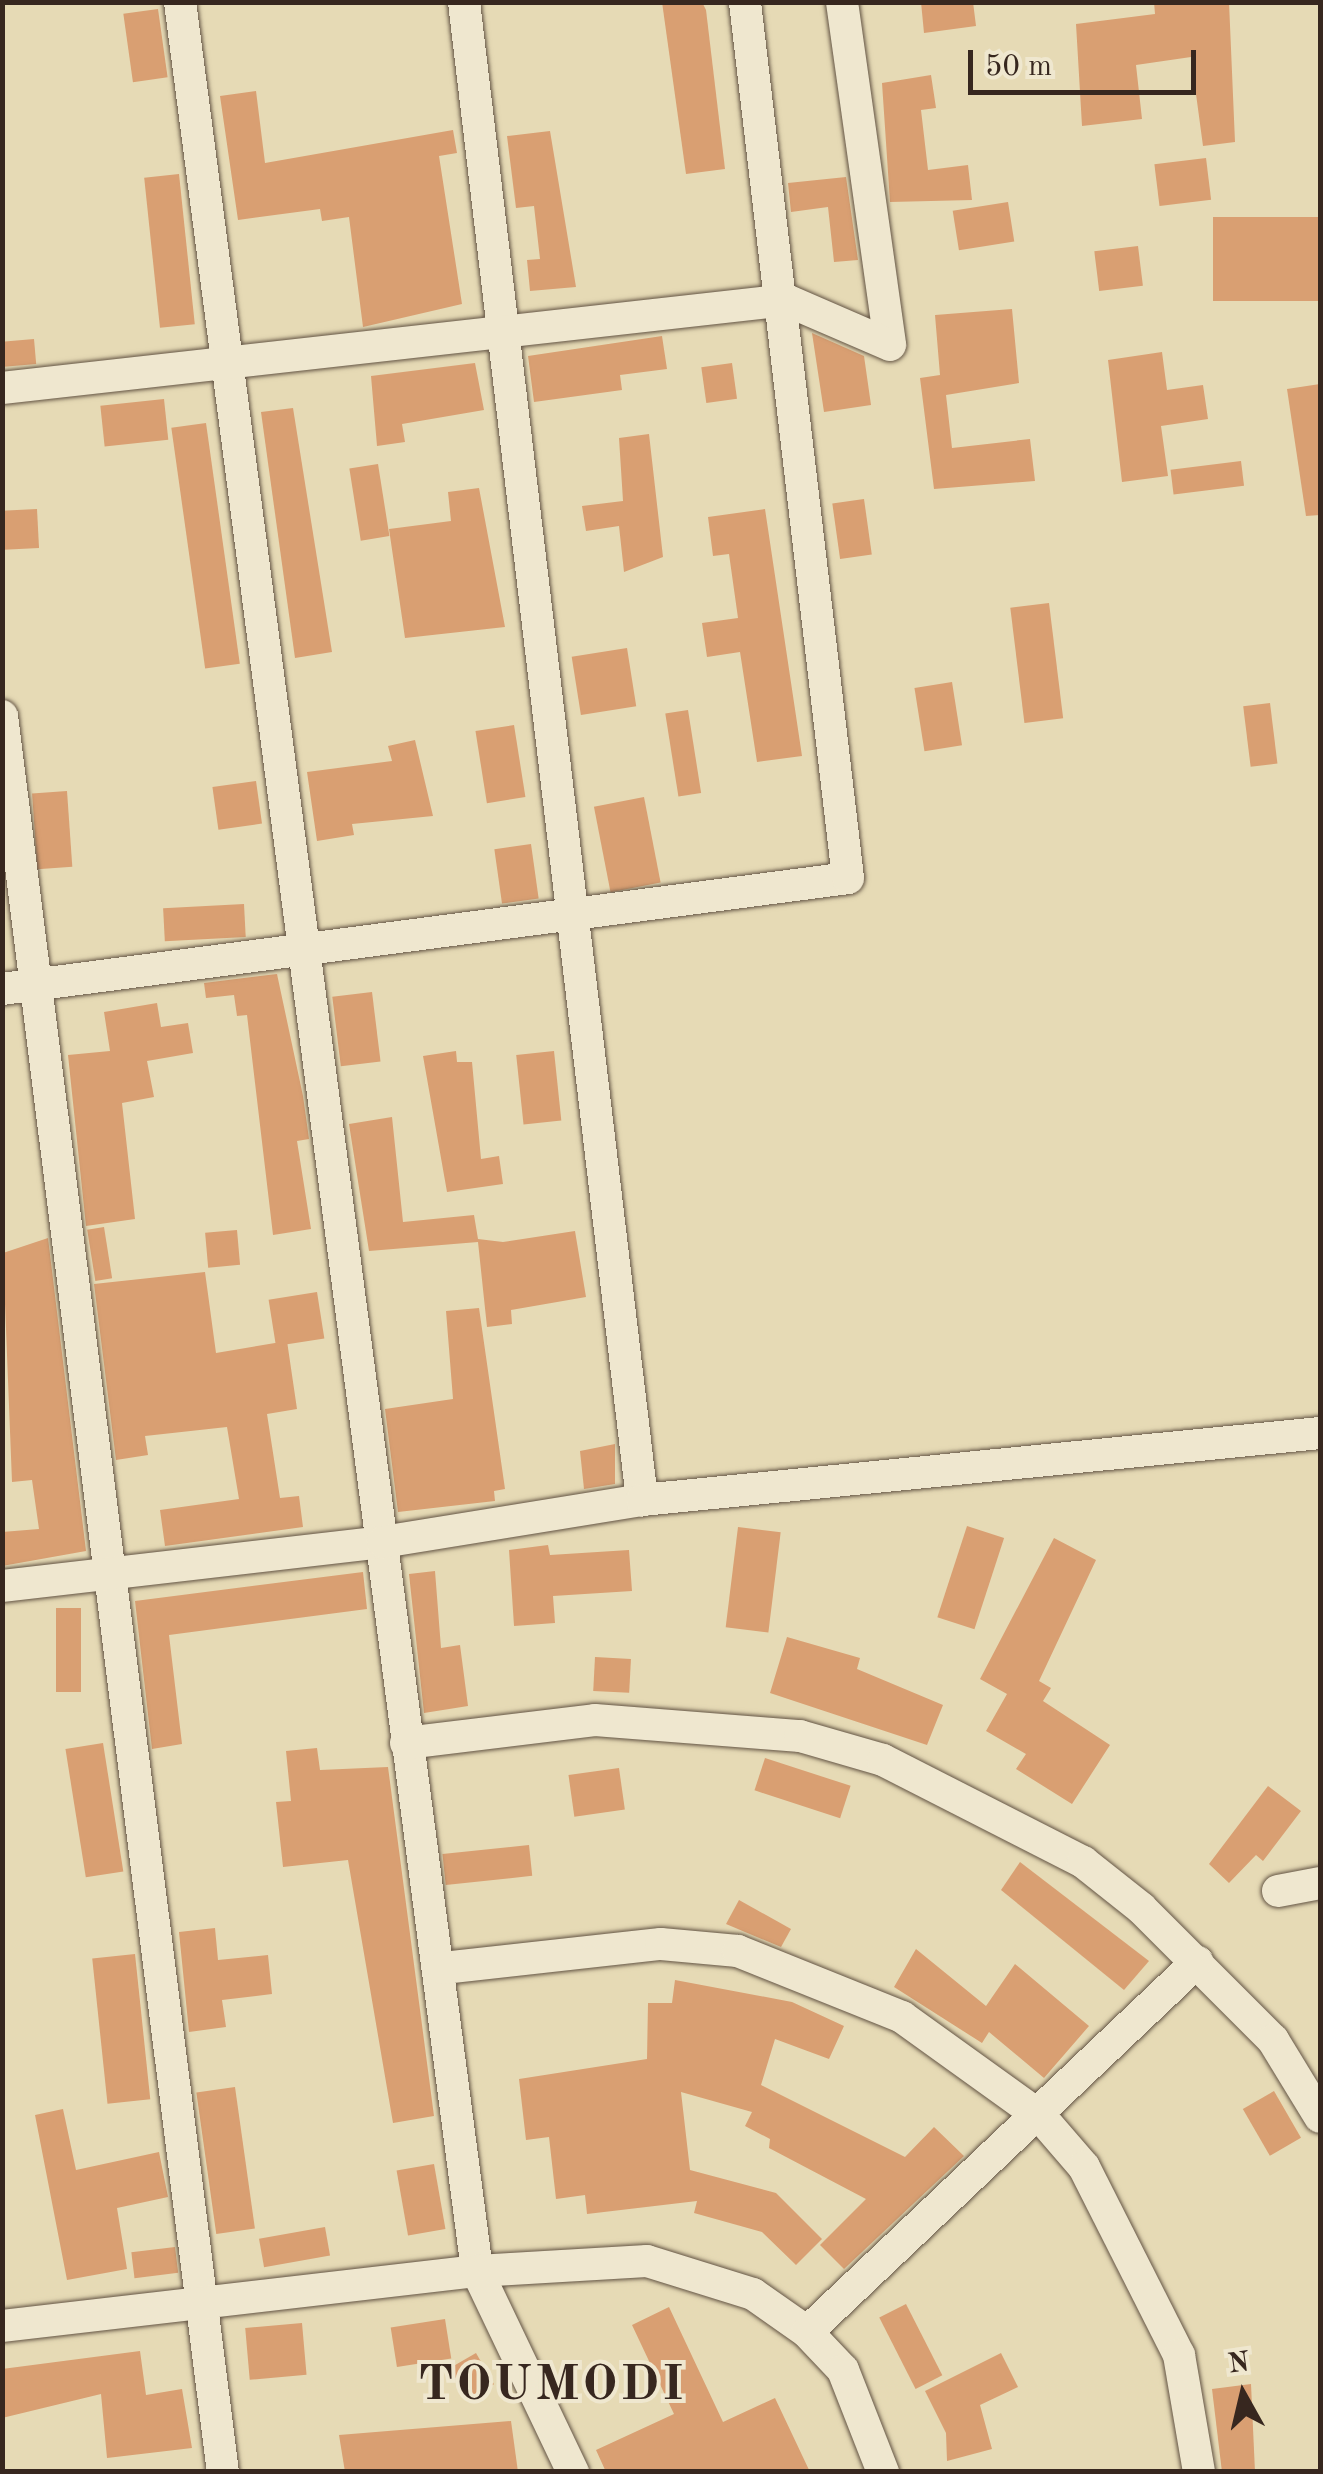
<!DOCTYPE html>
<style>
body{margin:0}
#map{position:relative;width:1323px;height:2474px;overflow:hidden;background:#e6dab5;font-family:"Old Standard TT",serif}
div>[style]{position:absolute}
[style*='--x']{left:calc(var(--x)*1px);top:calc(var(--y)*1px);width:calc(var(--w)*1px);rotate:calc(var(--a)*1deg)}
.building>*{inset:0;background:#d99f72;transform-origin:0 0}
.roads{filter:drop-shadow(0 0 2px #635444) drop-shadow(0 0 2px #635444)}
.minor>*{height:32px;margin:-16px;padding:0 16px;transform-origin:16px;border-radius:16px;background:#efe7cf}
span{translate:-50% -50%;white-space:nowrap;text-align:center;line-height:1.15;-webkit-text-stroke:8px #efe7cf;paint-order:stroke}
.district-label{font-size:50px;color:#37271f;font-weight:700;letter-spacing:2.5px}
.frame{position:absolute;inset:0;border:5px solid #37271f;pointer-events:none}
.north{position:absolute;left:1193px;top:2344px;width:100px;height:100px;-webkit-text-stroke:8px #efe7cf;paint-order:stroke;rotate:352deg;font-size:28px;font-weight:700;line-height:40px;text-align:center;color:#37271f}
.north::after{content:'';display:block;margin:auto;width:35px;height:45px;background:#37271f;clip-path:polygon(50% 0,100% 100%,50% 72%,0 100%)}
.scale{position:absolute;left:968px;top:50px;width:228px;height:45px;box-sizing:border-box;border:5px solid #37271f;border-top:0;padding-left:12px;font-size:30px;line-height:35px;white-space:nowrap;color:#37271f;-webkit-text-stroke:8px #efe7cf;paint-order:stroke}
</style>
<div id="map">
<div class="building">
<i style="clip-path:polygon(662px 2px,702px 2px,706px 10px,725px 169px,686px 174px)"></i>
<i style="clip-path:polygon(921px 2px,973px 2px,976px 26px,924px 33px)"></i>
<i style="clip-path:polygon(1154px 2px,1229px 2px,1235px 142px,1203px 146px,1191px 57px,1136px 65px,1142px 119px,1082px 126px,1076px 24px,1155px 14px)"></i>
<i style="left:158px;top:9px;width:69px;height:35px;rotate:82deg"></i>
<i style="clip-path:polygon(931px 75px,936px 108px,921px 110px,928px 170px,968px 165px,972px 200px,890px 202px,882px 83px)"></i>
<i style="clip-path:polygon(256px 91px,265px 163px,453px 130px,457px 153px,439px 156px,462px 304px,363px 327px,349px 217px,322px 221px,320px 209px,238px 220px,220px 96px)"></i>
<i style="clip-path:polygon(550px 131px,576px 287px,530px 291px,527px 260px,540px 259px,534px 206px,516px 208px,507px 136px)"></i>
<i style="left:1206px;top:158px;width:42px;height:52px;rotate:83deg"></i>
<i style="left:179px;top:174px;width:151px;height:35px;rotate:84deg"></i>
<i style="clip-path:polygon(846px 177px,858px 260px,834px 262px,828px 207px,791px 212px,788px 183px)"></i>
<i style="left:1008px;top:202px;width:40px;height:56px;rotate:81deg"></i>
<i style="left:1320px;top:217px;width:84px;height:107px;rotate:90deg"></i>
<i style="left:1138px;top:246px;width:40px;height:44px;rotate:83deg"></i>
<i style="clip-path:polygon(1012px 309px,1019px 383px,946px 395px,952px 448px,1030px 439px,1035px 481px,934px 489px,920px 378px,940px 375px,935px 315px)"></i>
<i style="clip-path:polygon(812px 333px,864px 356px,871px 405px,824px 412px)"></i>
<i style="clip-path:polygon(662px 336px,667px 369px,620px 375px,622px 390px,534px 402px,528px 356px)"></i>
<i style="left:34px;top:339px;width:25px;height:32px;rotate:85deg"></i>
<i style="clip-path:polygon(1162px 352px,1167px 390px,1203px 385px,1208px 419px,1161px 426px,1168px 476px,1122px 482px,1108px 360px)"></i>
<i style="clip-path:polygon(475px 363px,484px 410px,402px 424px,405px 442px,377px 446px,371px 376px)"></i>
<i style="left:732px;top:363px;width:36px;height:31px;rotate:82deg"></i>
<i style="clip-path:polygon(1320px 384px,1320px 515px,1306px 516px,1287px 389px)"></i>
<i style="left:164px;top:399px;width:41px;height:64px;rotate:84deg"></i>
<i style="clip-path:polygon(293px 408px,332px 652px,295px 658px,261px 412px)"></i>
<i style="left:206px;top:423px;width:243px;height:35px;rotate:82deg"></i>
<i style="clip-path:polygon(649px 434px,663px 557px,624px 572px,619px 526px,586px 531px,582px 506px,623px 501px,619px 438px)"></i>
<i style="left:1241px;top:461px;width:25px;height:71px;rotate:83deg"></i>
<i style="left:378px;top:464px;width:73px;height:29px;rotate:81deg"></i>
<i style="clip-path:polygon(479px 488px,505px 627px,405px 638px,389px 529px,451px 521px,448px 492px)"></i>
<i style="left:864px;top:499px;width:56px;height:32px;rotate:82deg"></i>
<i style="left:37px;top:509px;width:39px;height:35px;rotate:87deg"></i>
<i style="clip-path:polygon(765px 509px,802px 756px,757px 762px,740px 652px,707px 657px,702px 623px,738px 618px,729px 554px,713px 556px,708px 517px)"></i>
<i style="left:1049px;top:603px;width:116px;height:39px;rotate:83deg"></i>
<i style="left:627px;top:648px;width:59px;height:56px;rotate:81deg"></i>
<i style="left:952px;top:682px;width:64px;height:38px;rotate:81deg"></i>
<i style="left:1270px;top:703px;width:61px;height:27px;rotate:83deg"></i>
<i style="left:688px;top:710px;width:84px;height:23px;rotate:81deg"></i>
<i style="left:514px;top:725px;width:73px;height:39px;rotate:81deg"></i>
<i style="clip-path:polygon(415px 740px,433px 816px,352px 824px,354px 835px,317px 841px,307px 772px,392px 761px,388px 746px)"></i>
<i style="left:256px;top:781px;width:43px;height:44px;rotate:82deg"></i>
<i style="left:67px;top:791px;width:76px;height:35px;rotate:86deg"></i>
<i style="left:644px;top:797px;width:87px;height:51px;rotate:79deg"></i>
<i style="left:531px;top:844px;width:55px;height:37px;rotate:82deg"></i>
<i style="left:244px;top:904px;width:33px;height:81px;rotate:87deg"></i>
<i style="clip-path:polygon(277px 974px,303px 1096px,309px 1139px,297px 1141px,311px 1229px,273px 1235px,247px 1015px,237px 1016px,234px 995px,206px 998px,204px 983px)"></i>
<i style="left:372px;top:992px;width:70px;height:40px;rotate:83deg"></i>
<i style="clip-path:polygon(157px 1003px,161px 1027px,188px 1023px,193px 1053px,147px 1061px,154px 1097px,122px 1103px,135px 1219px,86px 1226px,68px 1055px,110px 1051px,104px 1012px)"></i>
<i style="clip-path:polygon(456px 1051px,457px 1062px,472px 1062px,481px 1159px,499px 1156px,503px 1184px,447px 1192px,423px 1056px)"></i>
<i style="left:554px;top:1051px;width:70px;height:38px;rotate:84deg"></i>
<i style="clip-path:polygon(392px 1117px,403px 1222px,474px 1215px,478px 1239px,503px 1242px,575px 1231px,586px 1297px,511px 1310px,512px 1324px,487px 1327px,478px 1242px,369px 1251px,349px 1124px)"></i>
<i style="left:104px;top:1227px;width:52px;height:17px;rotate:81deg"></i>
<i style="left:237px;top:1230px;width:35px;height:32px;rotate:85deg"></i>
<i style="clip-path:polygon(48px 1238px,86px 1551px,2px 1566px,2px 1532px,39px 1529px,32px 1480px,12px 1482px,3px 1253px)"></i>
<i style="clip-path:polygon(205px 1272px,216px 1353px,287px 1341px,297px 1409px,267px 1414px,280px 1498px,299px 1496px,303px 1527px,165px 1546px,160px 1510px,239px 1499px,227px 1427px,145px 1436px,148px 1455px,116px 1460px,94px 1284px)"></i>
<i style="left:317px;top:1292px;width:47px;height:49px;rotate:81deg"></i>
<i style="clip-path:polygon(479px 1308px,505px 1489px,494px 1491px,495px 1501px,398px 1512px,385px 1409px,453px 1399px,446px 1311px)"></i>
<i style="clip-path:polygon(615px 1444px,615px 1484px,584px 1489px,580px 1451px)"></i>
<i style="left:967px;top:1526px;width:39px;height:96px;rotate:18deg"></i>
<i style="left:738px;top:1527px;width:43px;height:101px;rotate:7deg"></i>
<i style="clip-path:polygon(1054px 1538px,1096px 1560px,1039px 1681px,1051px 1688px,1043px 1701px,1110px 1745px,1072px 1804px,1016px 1769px,1026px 1754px,986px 1731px,1007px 1694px,980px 1679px)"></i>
<i style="clip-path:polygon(548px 1545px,550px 1555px,629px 1550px,632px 1591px,553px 1596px,555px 1623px,514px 1626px,509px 1550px)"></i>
<i style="clip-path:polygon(435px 1571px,441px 1648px,460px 1645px,468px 1706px,424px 1713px,409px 1574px)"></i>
<i style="clip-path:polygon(363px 1572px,367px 1609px,169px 1635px,182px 1744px,152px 1749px,135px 1601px)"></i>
<i style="left:56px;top:1608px;width:25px;height:84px"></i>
<i style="clip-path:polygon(787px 1637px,860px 1658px,857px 1669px,943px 1705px,927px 1745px,770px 1693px)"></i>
<i style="left:595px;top:1657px;width:36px;height:34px;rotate:3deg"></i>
<i style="left:103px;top:1743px;width:130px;height:38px;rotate:81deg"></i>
<i style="clip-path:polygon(317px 1748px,320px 1770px,388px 1767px,434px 2116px,393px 2123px,348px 1860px,283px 1867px,276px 1802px,291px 1801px,286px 1751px)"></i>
<i style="left:765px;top:1758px;width:90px;height:34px;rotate:18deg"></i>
<i style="left:619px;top:1768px;width:42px;height:51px;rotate:82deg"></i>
<i style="clip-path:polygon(1268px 1786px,1301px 1811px,1263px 1861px,1256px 1855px,1229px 1883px,1209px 1864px)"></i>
<i style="left:529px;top:1845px;width:31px;height:87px;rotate:84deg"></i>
<i style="clip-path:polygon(1020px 1862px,1149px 1961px,1124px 1990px,1001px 1890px)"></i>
<i style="clip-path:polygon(739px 1900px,791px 1929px,781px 1947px,726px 1924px)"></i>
<i style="clip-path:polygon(215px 1928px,218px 1960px,268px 1955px,272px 1994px,222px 2000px,226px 2027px,189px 2032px,179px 1932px)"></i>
<i style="clip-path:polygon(916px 1949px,986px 2006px,1015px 1964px,1089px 2026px,1044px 2078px,989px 2032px,982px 2043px,894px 1987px)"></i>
<i style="left:135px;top:1954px;width:146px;height:43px;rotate:84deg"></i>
<i style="clip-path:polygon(675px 1980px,792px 2002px,844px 2026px,829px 2059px,775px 2039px,761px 2085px,905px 2157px,934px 2127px,964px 2156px,844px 2269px,820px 2245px,866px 2199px,769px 2148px,770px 2139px,745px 2126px,752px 2112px,681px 2092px,690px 2170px,776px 2193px,822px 2239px,796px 2265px,762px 2232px,694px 2213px,697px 2201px,587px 2214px,585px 2195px,556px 2199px,549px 2137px,526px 2140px,519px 2079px,647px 2059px,648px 2003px,672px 2003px)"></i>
<i style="left:235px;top:2087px;width:143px;height:39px;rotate:82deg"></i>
<i style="left:1274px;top:2091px;width:54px;height:36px;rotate:60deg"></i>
<i style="clip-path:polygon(63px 2109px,76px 2170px,159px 2152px,168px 2197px,117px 2208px,127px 2269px,67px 2280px,35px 2115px)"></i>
<i style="left:434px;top:2164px;width:66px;height:38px;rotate:80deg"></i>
<i style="left:325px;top:2227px;width:29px;height:67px;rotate:80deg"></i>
<i style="left:175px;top:2247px;width:26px;height:44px;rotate:83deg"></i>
<i style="left:906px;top:2304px;width:80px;height:30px;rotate:63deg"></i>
<i style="clip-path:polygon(669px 2307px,723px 2422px,775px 2398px,810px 2472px,606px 2472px,596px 2450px,674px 2414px,632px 2325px)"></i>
<i style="left:445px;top:2319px;width:40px;height:55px;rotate:81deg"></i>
<i style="left:302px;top:2323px;width:52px;height:57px;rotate:85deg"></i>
<i style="clip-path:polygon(140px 2351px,146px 2395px,182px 2389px,192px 2448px,107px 2458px,101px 2394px,2px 2418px,2px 2369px)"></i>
<i style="left:476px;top:2353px;width:36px;height:30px;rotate:60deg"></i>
<i style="clip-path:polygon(1001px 2353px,1018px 2387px,980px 2405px,992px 2449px,947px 2461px,946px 2433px,925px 2391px)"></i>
<i style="clip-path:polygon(1251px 2384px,1255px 2472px,1222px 2472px,1212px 2389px)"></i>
<i style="clip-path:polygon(511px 2421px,518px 2472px,345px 2472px,339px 2435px)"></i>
</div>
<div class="roads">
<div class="minor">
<i style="--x:180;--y:2;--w:2288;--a:82.54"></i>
<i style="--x:477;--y:2271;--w:223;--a:64.5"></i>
<i style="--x:464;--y:2;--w:1509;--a:83.22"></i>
<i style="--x:842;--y:2;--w:346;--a:82"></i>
<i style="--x:2;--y:388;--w:789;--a:-6.4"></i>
<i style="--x:786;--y:300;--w:113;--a:23.4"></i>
<i style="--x:2;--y:716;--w:1770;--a:82.83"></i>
<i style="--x:2;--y:989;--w:853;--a:-7.47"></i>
<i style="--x:848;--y:878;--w:882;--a:-96.71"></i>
<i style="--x:2;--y:1586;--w:384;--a:-6.6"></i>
<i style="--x:383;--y:1542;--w:262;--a:-9.2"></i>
<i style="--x:642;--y:1500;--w:681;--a:-5.64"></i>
<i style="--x:406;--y:1743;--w:190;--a:-6.9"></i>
<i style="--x:595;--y:1720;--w:206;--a:4.5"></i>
<i style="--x:800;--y:1736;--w:86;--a:16.1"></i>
<i style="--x:883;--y:1760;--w:225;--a:27"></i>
<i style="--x:1083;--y:1862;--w:74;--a:38.4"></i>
<i style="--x:1141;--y:1908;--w:187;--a:45"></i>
<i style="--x:1273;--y:2040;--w:90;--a:58.6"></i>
<i style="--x:1278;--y:1891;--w:43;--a:-10.8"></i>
<i style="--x:443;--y:1968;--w:219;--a:-6.3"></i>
<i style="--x:661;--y:1944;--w:77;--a:5.2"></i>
<i style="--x:738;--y:1951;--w:177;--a:21.9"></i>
<i style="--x:902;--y:2017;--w:170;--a:35.7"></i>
<i style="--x:1040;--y:2116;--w:67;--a:49.2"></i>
<i style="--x:1084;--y:2167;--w:211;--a:63.2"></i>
<i style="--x:1179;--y:2355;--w:119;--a:80.3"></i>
<i style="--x:2;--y:2326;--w:478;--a:-6.6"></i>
<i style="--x:477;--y:2271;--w:170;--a:-3.4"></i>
<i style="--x:647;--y:2261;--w:111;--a:17.3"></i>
<i style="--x:753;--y:2294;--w:66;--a:35.1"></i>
<i style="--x:807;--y:2332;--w:52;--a:46.5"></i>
<i style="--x:843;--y:2370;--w:110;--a:68.6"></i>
<i style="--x:807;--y:2332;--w:538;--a:-43.49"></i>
</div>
</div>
<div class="district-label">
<span style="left:552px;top:2387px">TOUMODI</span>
</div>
<div class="frame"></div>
<div class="north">N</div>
<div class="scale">50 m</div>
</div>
